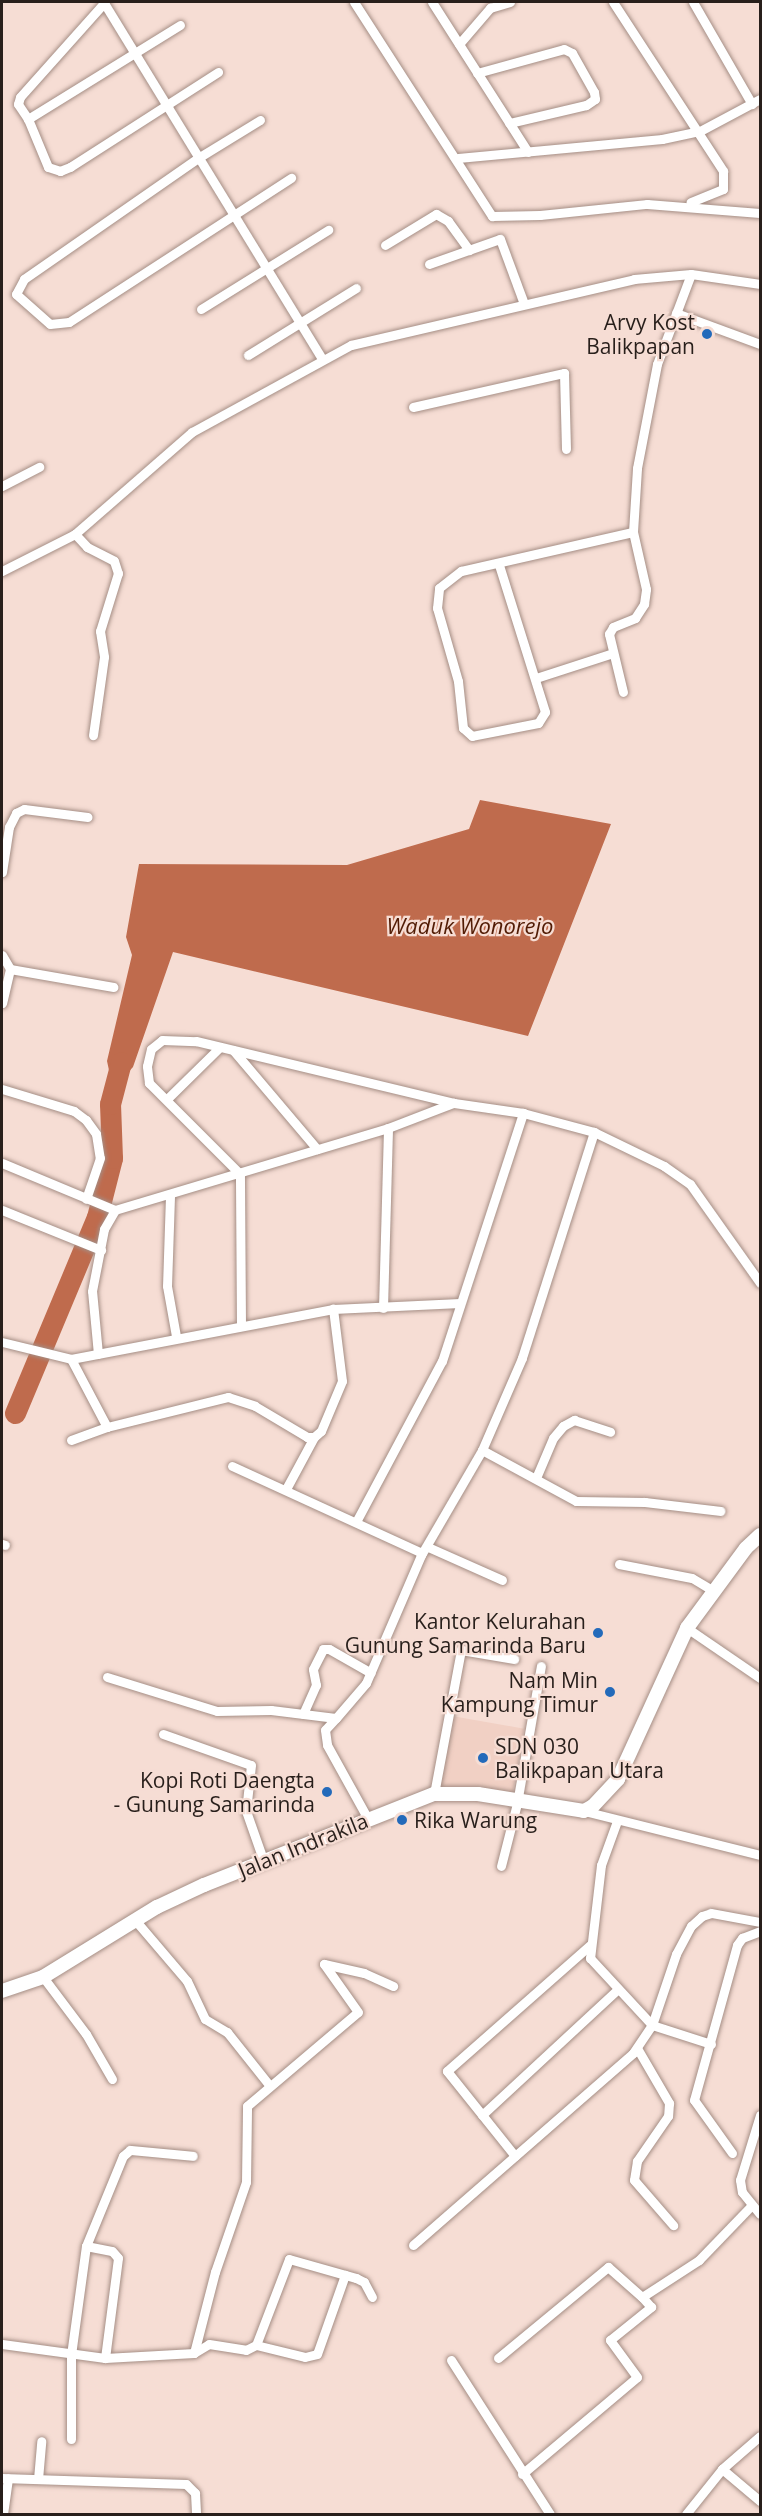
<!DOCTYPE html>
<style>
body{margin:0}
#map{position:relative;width:762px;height:2516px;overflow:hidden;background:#f6ddd4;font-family:"Open Sans",sans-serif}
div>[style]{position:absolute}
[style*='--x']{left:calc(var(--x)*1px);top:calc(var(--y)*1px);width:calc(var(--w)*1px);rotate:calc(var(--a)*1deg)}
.built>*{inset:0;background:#f1d0c4;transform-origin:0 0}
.water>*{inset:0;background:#bf6b4d}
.river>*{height:21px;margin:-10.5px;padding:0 10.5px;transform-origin:10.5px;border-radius:10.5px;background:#bf6b4d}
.roads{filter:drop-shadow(0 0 2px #a58e85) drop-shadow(0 0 2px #a58e85)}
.street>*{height:9px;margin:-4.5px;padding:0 4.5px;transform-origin:4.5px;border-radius:4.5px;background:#fff}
.secondary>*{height:14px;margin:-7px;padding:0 7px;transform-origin:7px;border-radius:7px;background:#fff}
.dots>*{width:16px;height:16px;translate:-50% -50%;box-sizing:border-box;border:3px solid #f6ddd4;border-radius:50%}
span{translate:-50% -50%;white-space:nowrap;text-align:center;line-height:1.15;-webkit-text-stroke:4.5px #f6ddd4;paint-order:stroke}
.poi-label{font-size:21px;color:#281f1b}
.right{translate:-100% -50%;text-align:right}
.left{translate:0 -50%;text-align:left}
.street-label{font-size:21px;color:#281f1b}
.water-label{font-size:22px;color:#521c05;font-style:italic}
.frame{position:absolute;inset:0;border:3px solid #281f1b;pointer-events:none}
</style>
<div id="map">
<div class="built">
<i style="left:452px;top:1716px;width:73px;height:72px;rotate:10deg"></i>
</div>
<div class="water">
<i style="clip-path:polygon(480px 800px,611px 824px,528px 1036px,173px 952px,133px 1067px,113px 1089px,107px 1061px,132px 955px,126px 937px,139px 864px,347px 865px,469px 829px)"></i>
</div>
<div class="river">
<i style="--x:15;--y:1413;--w:212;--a:-67.3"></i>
<i style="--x:97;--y:1217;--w:61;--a:-75.7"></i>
<i style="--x:112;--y:1158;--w:54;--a:-92.1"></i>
<i style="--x:110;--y:1104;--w:43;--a:-75.3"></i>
</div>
<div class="roads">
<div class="street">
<i style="--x:354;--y:2;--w:255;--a:57.2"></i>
<i style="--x:492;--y:216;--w:48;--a:-1.2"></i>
<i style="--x:540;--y:215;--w:108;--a:-5.9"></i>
<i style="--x:647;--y:204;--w:113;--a:4.6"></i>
<i style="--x:432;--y:2;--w:178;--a:57.4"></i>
<i style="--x:613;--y:2;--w:202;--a:56.9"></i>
<i style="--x:723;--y:171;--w:18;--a:90"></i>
<i style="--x:723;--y:189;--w:35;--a:158"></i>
<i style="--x:693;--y:2;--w:118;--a:60"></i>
<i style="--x:104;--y:3;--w:417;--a:58.5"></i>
<i style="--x:180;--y:25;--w:179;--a:148.3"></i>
<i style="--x:28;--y:119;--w:52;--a:67.4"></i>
<i style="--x:48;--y:167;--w:13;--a:18"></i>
<i style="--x:60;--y:171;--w:11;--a:-22"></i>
<i style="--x:70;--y:167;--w:176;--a:-32.7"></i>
<i style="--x:459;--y:44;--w:48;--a:-49.3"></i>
<i style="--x:490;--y:8;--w:21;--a:-17"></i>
<i style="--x:477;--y:73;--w:90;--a:-15.4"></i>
<i style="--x:564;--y:49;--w:9;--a:27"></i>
<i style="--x:572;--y:53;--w:45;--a:60.6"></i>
<i style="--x:594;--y:92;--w:7;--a:82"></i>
<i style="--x:595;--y:99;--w:11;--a:146"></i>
<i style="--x:586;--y:105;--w:79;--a:166.8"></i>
<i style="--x:28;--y:119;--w:18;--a:-124"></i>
<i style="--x:18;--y:104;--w:7;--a:-74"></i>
<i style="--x:20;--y:97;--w:127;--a:-48.2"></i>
<i style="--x:260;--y:120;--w:73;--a:148.5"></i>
<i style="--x:198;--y:158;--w:212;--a:145.2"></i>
<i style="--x:24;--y:279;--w:17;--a:118"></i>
<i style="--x:16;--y:294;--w:45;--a:41.4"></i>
<i style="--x:50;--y:324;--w:19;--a:-6"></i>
<i style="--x:69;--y:322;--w:265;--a:-33"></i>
<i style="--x:458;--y:158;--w:205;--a:-5.3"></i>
<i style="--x:662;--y:139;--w:39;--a:-12"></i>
<i style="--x:700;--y:131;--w:68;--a:-28.1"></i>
<i style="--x:385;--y:245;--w:60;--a:-31.3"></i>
<i style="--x:436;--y:214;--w:14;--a:30"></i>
<i style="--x:448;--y:221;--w:36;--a:54"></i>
<i style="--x:429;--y:264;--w:75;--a:-19.4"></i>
<i style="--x:500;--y:239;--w:69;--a:69.7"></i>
<i style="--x:201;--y:309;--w:150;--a:-31.9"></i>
<i style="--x:676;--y:313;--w:90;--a:20.3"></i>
<i style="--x:248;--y:355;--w:127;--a:-31.8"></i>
<i style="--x:413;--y:407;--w:155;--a:-12.7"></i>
<i style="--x:564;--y:373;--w:76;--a:88.5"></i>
<i style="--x:2;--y:486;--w:42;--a:-27.2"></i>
<i style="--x:75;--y:534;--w:18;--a:47"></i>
<i style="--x:87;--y:547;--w:30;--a:27"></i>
<i style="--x:114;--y:561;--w:13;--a:72"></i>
<i style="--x:118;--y:573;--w:61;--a:107.2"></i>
<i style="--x:100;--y:631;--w:26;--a:81"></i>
<i style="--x:104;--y:657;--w:79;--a:98"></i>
<i style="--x:499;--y:565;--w:154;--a:72.6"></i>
<i style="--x:545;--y:712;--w:13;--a:122"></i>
<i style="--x:538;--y:723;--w:67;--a:168.9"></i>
<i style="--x:472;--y:736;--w:12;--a:-138"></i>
<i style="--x:463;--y:728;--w:47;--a:-96.1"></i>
<i style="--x:458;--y:681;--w:76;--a:-106"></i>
<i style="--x:437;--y:608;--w:20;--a:-84"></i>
<i style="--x:439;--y:588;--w:28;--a:-38"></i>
<i style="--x:461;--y:571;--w:176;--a:-12.8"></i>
<i style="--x:633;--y:532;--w:64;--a:-86.4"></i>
<i style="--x:637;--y:468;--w:106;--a:-79.1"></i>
<i style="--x:657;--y:364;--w:96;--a:-69.3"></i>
<i style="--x:2;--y:571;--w:82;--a:-26.9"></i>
<i style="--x:75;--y:534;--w:155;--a:-41.1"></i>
<i style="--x:192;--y:432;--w:181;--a:-28.7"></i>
<i style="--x:351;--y:345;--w:291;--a:-13.1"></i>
<i style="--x:634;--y:279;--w:57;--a:-5"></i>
<i style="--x:691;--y:274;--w:70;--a:8.2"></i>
<i style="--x:536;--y:678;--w:81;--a:-18"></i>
<i style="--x:623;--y:692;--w:60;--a:-103.6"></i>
<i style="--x:609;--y:634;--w:8;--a:-60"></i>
<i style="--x:613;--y:627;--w:24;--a:-22"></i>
<i style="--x:635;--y:618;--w:17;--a:-57"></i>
<i style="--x:644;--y:604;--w:15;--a:-82"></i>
<i style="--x:646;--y:589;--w:58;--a:-102.8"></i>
<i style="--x:2;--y:872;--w:46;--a:-81.2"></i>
<i style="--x:9;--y:827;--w:16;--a:-63"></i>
<i style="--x:16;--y:813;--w:9;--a:-27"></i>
<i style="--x:24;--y:809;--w:64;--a:7.1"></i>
<i style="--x:2;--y:955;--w:16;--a:60"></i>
<i style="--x:10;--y:969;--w:35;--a:103"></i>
<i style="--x:10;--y:969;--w:105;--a:9.9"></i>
<i style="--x:233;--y:1050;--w:130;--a:49.7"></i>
<i style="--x:2;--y:1089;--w:75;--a:17"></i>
<i style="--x:74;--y:1111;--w:15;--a:37"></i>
<i style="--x:86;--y:1120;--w:17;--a:54"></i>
<i style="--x:96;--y:1134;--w:24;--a:81"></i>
<i style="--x:100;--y:1158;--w:43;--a:108.9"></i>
<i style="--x:167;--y:1099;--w:74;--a:-44.5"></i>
<i style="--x:594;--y:1132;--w:237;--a:107.7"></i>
<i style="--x:522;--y:1358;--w:100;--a:113.5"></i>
<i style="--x:482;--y:1450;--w:107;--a:28.5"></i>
<i style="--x:576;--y:1501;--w:69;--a:0.8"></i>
<i style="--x:645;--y:1502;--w:76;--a:6.8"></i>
<i style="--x:2;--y:1163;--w:122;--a:22.6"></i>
<i style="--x:170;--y:1196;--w:90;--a:91.9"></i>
<i style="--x:167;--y:1286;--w:51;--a:79.8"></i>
<i style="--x:2;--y:1210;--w:107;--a:22"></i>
<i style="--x:383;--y:1308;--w:180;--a:-88.4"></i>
<i style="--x:241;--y:1325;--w:151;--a:-90.4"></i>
<i style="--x:240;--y:1174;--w:129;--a:-135"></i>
<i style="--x:149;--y:1083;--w:17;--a:-97"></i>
<i style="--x:147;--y:1066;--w:17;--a:-77"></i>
<i style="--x:151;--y:1049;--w:14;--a:-39"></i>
<i style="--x:162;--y:1040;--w:34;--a:2"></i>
<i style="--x:196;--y:1041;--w:265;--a:13.5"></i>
<i style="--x:454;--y:1103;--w:70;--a:8.2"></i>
<i style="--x:523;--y:1113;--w:73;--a:15"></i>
<i style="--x:594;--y:1132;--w:78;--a:25.9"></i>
<i style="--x:664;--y:1166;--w:32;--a:35"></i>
<i style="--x:690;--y:1184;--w:121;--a:54.7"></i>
<i style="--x:2;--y:1342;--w:71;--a:13.8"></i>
<i style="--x:71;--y:1359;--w:267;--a:-10.8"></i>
<i style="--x:98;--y:1354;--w:63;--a:-95.4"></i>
<i style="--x:92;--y:1291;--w:63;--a:-79"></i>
<i style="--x:104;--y:1229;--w:22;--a:-60"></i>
<i style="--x:115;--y:1210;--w:285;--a:-16.7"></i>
<i style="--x:388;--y:1128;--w:70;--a:-21"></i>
<i style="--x:71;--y:1359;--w:77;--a:62.1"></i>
<i style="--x:107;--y:1427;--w:125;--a:-13.9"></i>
<i style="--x:228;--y:1397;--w:28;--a:18"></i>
<i style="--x:255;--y:1406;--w:61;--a:30.8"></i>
<i style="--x:307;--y:1437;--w:7;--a:0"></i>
<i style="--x:314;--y:1437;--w:9;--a:-41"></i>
<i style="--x:321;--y:1431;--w:54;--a:-67.2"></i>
<i style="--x:342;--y:1381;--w:73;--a:-97.1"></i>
<i style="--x:333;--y:1309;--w:127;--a:-2.7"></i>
<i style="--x:71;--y:1440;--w:38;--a:-20"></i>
<i style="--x:232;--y:1466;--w:209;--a:24.6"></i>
<i style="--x:536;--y:1478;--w:43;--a:-67"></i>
<i style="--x:553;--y:1438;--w:16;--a:-50"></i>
<i style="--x:563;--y:1426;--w:13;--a:-29"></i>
<i style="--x:574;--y:1420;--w:38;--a:18"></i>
<i style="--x:286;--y:1489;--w:59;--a:-61.7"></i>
<i style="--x:357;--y:1520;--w:180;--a:-61.9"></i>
<i style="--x:442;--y:1361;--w:261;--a:-71.9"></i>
<i style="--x:2;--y:1544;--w:3;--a:18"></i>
<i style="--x:428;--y:1547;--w:81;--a:24"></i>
<i style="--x:619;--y:1564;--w:74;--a:10.9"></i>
<i style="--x:692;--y:1578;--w:26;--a:31"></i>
<i style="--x:687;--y:1628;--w:88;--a:34.4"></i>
<i style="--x:107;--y:1677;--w:115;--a:17.2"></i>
<i style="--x:217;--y:1711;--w:54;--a:-1.1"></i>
<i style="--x:271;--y:1710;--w:65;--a:7"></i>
<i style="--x:336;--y:1718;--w:46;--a:-49.4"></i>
<i style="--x:366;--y:1683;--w:139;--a:-66.7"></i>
<i style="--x:421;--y:1555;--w:121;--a:-59.8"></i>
<i style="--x:303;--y:1714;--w:32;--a:-66"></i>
<i style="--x:316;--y:1685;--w:16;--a:-101"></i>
<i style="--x:313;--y:1669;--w:22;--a:-63"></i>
<i style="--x:323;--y:1649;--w:6;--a:0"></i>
<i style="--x:329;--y:1649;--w:48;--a:29.7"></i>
<i style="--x:336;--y:1718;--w:16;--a:133"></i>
<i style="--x:325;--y:1730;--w:15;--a:82"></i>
<i style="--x:327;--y:1745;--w:85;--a:61"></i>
<i style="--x:163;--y:1734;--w:93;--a:19.4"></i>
<i style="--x:251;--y:1765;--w:46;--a:96.2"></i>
<i style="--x:246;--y:1811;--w:54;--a:70.6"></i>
<i style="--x:434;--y:1794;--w:147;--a:-79.4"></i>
<i style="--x:461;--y:1650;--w:54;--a:9.6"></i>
<i style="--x:584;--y:1811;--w:181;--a:14"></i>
<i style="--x:617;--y:1821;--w:47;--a:110"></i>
<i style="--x:601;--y:1865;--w:94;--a:96.7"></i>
<i style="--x:590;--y:1958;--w:91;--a:47.2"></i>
<i style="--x:652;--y:2025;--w:62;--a:17.9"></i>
<i style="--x:501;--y:1866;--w:65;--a:-75.7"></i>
<i style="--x:517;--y:1803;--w:139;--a:-80.1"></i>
<i style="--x:135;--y:1920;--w:80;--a:49.6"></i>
<i style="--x:187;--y:1981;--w:42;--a:64.7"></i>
<i style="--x:205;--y:2019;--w:26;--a:31"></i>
<i style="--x:227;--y:2032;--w:69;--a:51.5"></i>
<i style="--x:324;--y:1964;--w:41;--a:12.7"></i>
<i style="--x:364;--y:1973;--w:32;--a:24"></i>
<i style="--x:43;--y:1977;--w:71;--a:53"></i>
<i style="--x:86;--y:2034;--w:52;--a:60"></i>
<i style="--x:637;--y:2048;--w:64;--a:59.8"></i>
<i style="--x:669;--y:2103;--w:13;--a:94"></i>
<i style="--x:668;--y:2116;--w:55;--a:124.6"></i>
<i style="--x:637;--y:2161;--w:19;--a:99"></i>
<i style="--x:634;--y:2180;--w:60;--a:49.1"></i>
<i style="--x:482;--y:2115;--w:185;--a:-42.8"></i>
<i style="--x:760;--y:2115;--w:68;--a:107.1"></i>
<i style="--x:740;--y:2180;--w:12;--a:81"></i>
<i style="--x:742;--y:2192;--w:28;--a:51"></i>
<i style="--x:732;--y:2153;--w:65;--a:-125.6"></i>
<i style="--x:694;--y:2100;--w:161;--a:-74.5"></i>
<i style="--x:737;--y:1945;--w:9;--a:-54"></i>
<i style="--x:742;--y:1938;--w:19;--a:-21"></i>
<i style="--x:515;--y:2156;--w:109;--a:-128.7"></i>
<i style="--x:447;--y:2071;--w:192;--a:-41.4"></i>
<i style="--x:413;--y:2245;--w:292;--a:-41.1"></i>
<i style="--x:633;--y:2053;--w:34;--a:-56"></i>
<i style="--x:652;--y:2025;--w:75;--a:-71.3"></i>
<i style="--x:676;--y:1954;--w:32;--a:-62"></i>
<i style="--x:691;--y:1926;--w:15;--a:-42"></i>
<i style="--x:702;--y:1916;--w:9;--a:-18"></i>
<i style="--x:711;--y:1913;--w:50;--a:10.4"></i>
<i style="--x:86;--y:2246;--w:26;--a:11"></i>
<i style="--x:112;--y:2251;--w:9;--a:49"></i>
<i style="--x:118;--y:2258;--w:101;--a:97.4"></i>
<i style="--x:2;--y:2344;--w:104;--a:7.7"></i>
<i style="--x:105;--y:2358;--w:89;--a:-3.2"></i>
<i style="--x:194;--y:2353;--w:84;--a:-75.5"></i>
<i style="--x:215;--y:2272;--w:95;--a:-71"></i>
<i style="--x:246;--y:2182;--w:76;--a:-89.2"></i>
<i style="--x:247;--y:2106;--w:145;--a:-40.3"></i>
<i style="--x:358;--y:2012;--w:59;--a:-125.3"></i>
<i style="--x:256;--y:2345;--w:50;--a:13.8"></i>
<i style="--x:305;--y:2357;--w:12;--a:-14"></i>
<i style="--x:317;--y:2354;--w:84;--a:-70.5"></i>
<i style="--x:194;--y:2353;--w:17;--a:-31"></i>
<i style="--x:209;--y:2344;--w:37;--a:9"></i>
<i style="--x:246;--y:2350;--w:11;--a:-27"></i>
<i style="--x:256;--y:2345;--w:92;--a:-69"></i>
<i style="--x:289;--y:2259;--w:70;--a:15.8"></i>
<i style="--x:356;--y:2278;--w:9;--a:27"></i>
<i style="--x:364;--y:2282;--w:17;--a:62"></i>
<i style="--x:498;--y:2358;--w:143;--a:-39.6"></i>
<i style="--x:608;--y:2267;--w:45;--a:41.4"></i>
<i style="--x:642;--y:2297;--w:68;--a:-33"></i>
<i style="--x:699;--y:2260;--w:76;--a:-46.1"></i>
<i style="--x:451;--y:2360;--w:183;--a:57.3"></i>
<i style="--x:71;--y:2439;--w:84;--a:-90"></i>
<i style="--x:71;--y:2355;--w:110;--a:-82.2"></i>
<i style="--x:86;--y:2246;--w:97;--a:-67.7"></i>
<i style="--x:123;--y:2156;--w:9;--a:-41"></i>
<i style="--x:130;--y:2150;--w:63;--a:5.4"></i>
<i style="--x:722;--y:2469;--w:50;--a:40.1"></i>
<i style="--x:522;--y:2474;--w:150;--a:-40.1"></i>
<i style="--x:637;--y:2377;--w:46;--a:-126.1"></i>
<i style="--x:610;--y:2340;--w:53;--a:-38.8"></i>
<i style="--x:651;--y:2307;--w:13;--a:-132"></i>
<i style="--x:2;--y:2478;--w:184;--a:1.9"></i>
<i style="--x:186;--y:2484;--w:13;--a:45"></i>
<i style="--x:195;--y:2493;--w:21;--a:87"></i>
<i style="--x:38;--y:2479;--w:38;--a:-85"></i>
<i style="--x:3;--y:2514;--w:36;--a:-82"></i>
<i style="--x:686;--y:2514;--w:58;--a:-51.3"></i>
<i style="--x:722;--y:2469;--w:50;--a:-41"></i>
</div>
<div class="secondary">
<i style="--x:2;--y:1991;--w:43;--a:-18.9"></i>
<i style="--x:43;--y:1977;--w:134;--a:-31.6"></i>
<i style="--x:157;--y:1907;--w:52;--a:-25.1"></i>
<i style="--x:204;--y:1885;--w:247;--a:-21.6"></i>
<i style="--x:434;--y:1794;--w:44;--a:0"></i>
<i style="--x:478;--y:1794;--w:107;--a:9.1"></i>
<i style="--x:584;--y:1811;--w:10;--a:-29"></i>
<i style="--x:593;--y:1806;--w:37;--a:-47"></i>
<i style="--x:618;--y:1779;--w:166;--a:-65.4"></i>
<i style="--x:687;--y:1628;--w:99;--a:-53.6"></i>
<i style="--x:746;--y:1548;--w:19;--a:-43"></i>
</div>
</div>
<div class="dots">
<i style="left:707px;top:334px;background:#236aba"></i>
<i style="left:598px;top:1633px;background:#236aba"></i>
<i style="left:610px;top:1692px;background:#236aba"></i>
<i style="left:483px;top:1758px;background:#236aba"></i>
<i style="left:327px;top:1792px;background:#236aba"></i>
<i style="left:402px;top:1820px;background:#236aba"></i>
</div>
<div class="poi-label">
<span class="right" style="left:695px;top:334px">Arvy Kost<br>Balikpapan</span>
<span class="right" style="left:586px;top:1633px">Kantor Kelurahan<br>Gunung Samarinda Baru</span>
<span class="right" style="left:598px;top:1692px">Nam Min<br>Kampung Timur</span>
<span class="left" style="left:495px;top:1758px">SDN 030<br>Balikpapan Utara</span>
<span class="right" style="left:315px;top:1792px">Kopi Roti Daengta<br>- Gunung Samarinda</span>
<span class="left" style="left:414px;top:1820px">Rika Warung</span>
</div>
<div class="street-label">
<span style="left:303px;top:1845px;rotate:-22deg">Jalan Indrakila</span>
</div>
<div class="water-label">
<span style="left:470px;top:926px">Waduk Wonorejo</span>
</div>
<div class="frame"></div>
</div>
